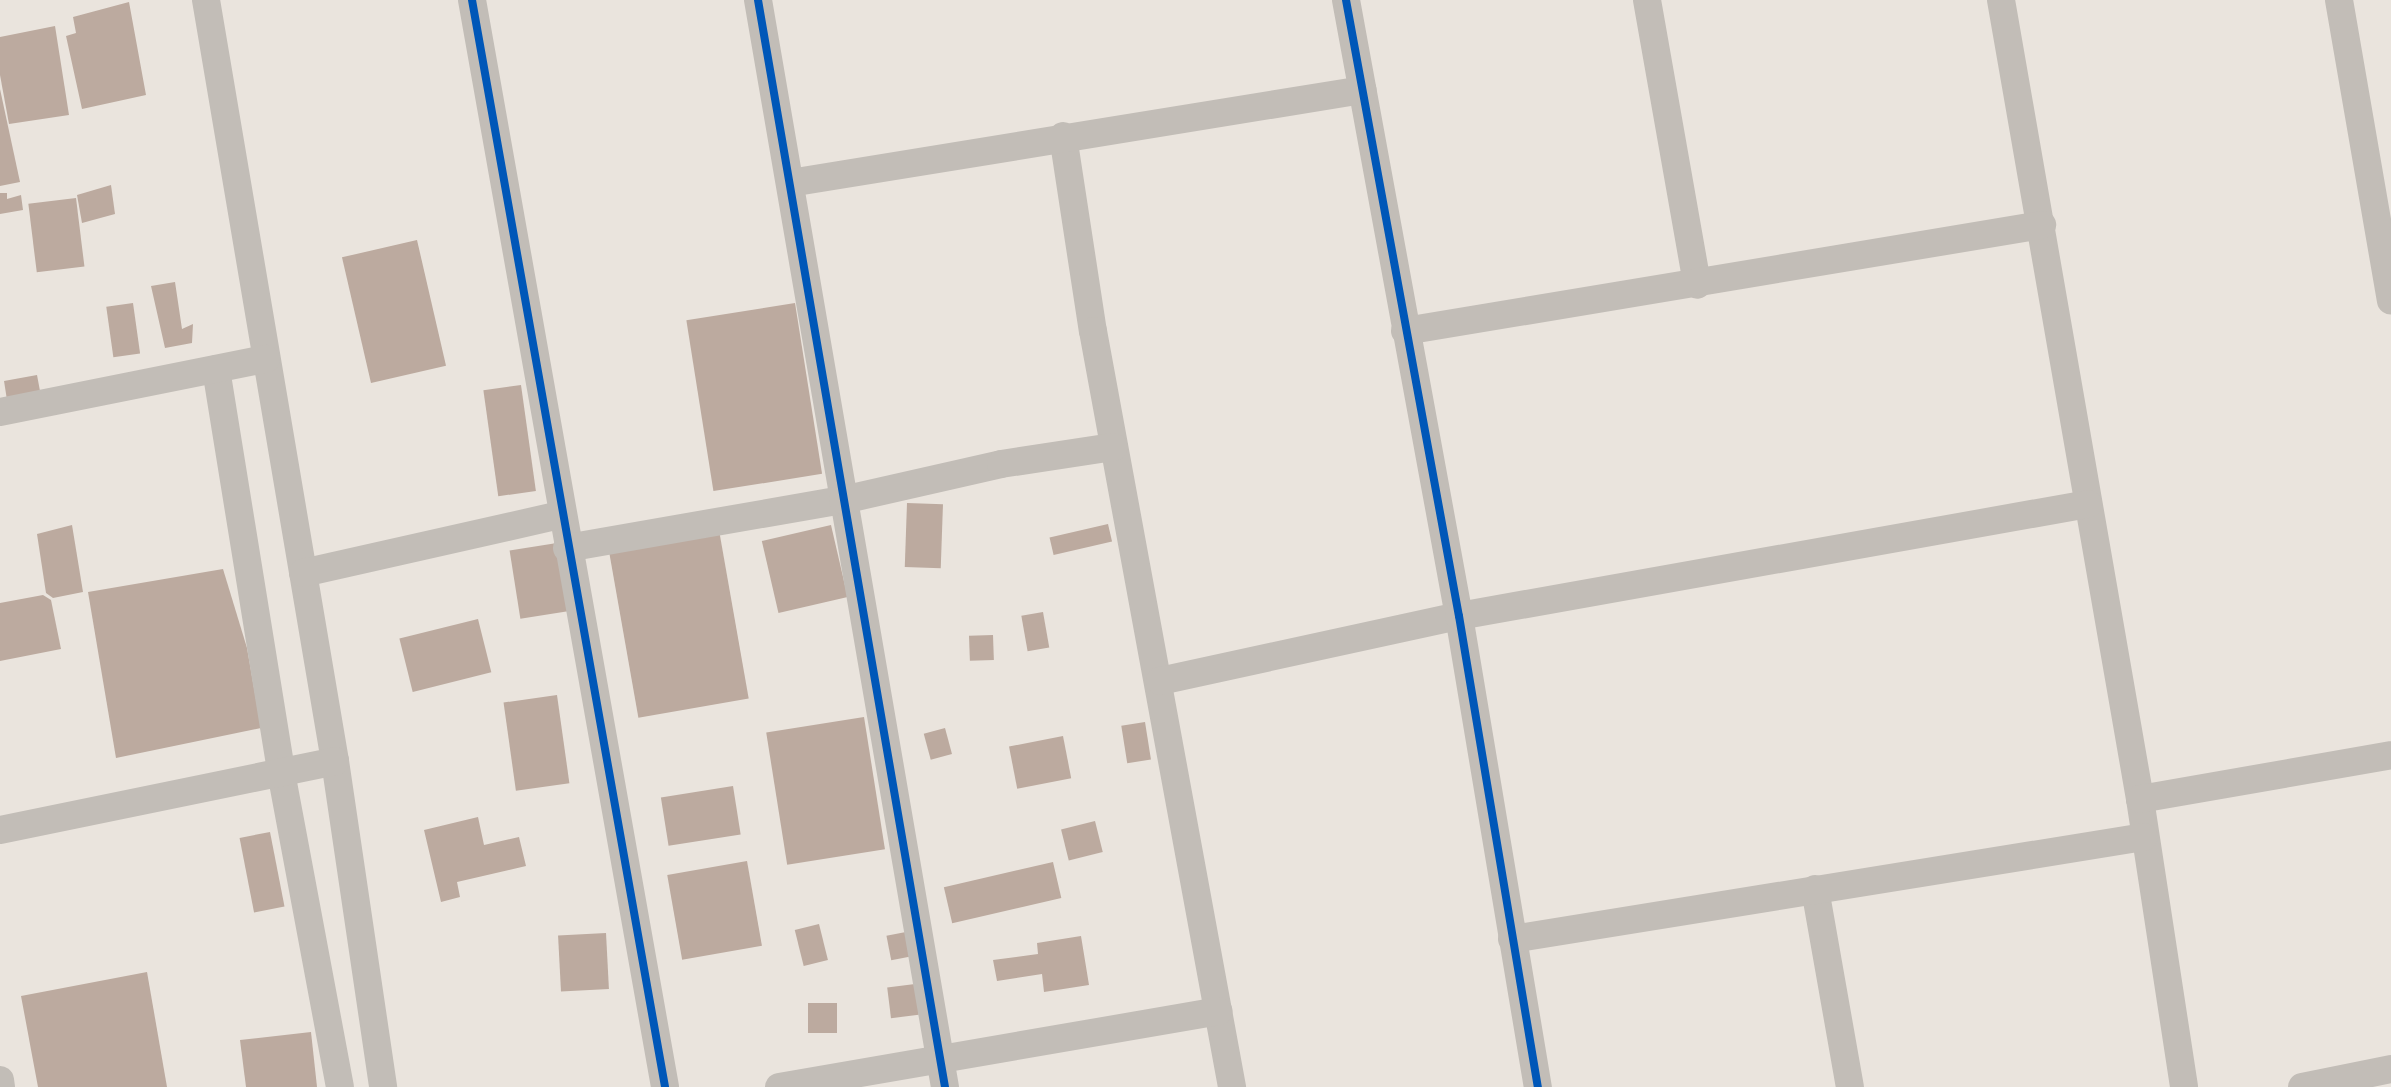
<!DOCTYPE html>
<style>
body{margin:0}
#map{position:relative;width:2391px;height:1087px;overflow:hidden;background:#eae4dd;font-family:Helvetica,sans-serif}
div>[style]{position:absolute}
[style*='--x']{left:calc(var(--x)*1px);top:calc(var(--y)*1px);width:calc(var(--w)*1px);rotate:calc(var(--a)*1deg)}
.building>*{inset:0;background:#bcaa9f;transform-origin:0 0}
.street>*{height:28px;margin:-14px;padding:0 14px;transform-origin:14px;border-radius:14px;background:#c2bdb7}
.cycleway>*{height:8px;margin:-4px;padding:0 4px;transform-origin:4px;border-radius:4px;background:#0057b8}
span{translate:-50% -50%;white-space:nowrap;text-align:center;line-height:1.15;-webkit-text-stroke:4.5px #f7efe3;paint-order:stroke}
</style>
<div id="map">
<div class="building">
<i style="clip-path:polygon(129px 2px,146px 95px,82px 109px,66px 36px,76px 33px,73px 17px)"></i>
<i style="clip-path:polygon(55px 26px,69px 115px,9px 124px,0 75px,0 37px)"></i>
<i style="clip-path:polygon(0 89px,20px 182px,0 186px)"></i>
<i style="clip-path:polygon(111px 185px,115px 214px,82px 223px,77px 195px)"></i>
<i style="clip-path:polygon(0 193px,7px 193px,7px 199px,21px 195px,23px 210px,0 214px)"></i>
<i style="left:76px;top:198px;width:69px;height:48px;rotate:83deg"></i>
<i style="left:417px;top:240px;width:129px;height:77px;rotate:77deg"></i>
<i style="clip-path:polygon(175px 282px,182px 329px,193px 324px,192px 343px,165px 348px,151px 286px)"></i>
<i style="left:133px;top:303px;width:51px;height:27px;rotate:82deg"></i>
<i style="left:795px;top:303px;width:173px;height:110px;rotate:81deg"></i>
<i style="clip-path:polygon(37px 375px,40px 391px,7px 400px,4px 381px)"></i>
<i style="left:521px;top:385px;width:107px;height:38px;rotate:82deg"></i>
<i style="left:907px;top:503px;width:36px;height:64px;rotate:2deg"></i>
<i style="left:1108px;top:524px;width:18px;height:60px;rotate:77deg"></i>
<i style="clip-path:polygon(72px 525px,83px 592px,53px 598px,46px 593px,37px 534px)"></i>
<i style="left:831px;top:525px;width:74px;height:71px;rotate:77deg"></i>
<i style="left:719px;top:530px;width:171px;height:112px;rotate:80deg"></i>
<i style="left:557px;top:543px;width:69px;height:48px;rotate:81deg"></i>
<i style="clip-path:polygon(223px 569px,247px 648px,261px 728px,116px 758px,88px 592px)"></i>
<i style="clip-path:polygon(43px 595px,51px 600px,61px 649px,0 661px,0 603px)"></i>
<i style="left:1043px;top:612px;width:36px;height:22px;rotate:80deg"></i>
<i style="left:478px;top:619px;width:55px;height:81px;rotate:76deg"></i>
<i style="left:993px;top:635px;width:25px;height:24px;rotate:88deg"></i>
<i style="left:557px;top:695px;width:89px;height:54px;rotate:82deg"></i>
<i style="left:864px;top:717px;width:134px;height:99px;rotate:81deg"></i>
<i style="left:1145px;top:722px;width:38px;height:24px;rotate:81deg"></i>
<i style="left:945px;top:728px;width:27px;height:22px;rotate:75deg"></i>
<i style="left:1063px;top:736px;width:43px;height:55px;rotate:79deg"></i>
<i style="left:733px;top:786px;width:49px;height:73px;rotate:81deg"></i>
<i style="clip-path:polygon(478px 817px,484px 845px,519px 837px,526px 866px,457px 882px,460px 897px,441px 902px,424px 830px)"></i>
<i style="left:1095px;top:821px;width:32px;height:35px;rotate:76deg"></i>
<i style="left:270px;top:832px;width:76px;height:31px;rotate:79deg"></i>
<i style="left:747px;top:861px;width:86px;height:81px;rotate:80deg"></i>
<i style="left:1053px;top:862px;width:37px;height:112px;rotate:77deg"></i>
<i style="left:819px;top:924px;width:37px;height:25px;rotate:76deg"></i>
<i style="left:911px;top:931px;width:25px;height:25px;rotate:79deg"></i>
<i style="left:606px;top:933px;width:56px;height:48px;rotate:87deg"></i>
<i style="clip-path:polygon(1081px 936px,1089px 985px,1044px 992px,1042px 974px,997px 981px,993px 960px,1038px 954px,1037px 943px)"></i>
<i style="clip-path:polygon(147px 972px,167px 1087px,38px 1087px,21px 996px)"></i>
<i style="left:915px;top:984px;width:31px;height:28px;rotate:83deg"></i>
<i style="left:808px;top:1003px;width:29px;height:30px"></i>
<i style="clip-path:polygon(311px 1032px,317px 1087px,246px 1087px,240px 1040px)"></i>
</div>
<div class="street">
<i style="--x:206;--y:0;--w:772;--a:80.38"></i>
<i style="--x:335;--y:761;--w:330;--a:81.6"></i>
<i style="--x:472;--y:0;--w:1104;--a:79.93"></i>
<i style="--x:758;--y:0;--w:1103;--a:80.24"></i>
<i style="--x:1346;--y:0;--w:626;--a:79.61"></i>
<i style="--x:1459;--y:616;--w:478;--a:80.5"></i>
<i style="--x:1647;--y:0;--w:289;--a:80"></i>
<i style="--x:2001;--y:0;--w:811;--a:80.13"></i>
<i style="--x:2140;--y:799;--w:291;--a:81.3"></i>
<i style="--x:2339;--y:0;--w:305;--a:80.2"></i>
<i style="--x:1063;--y:136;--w:197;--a:81.3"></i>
<i style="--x:1093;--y:331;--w:769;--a:79.58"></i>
<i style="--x:790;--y:183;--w:580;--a:-9.23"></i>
<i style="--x:1405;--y:331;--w:646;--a:-9.45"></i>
<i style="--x:216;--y:369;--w:408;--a:80.8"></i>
<i style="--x:281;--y:772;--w:320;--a:79.4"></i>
<i style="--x:0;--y:412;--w:271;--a:-11.3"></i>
<i style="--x:567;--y:548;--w:280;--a:-9.9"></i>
<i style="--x:843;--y:500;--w:162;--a:-12.8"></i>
<i style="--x:1001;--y:464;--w:114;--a:-8.6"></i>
<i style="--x:303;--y:573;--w:264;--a:-12.7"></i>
<i style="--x:1160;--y:681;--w:306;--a:-12.3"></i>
<i style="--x:1459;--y:616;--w:639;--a:-10.1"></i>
<i style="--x:2140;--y:799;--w:255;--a:-9.9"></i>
<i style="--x:0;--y:830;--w:342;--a:-11.6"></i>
<i style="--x:1815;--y:889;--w:201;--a:80"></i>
<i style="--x:1512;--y:939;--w:640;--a:-9.17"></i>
<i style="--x:0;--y:1080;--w:7;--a:82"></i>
<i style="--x:779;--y:1087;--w:446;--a:-9.8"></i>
<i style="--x:2302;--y:1087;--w:91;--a:-11.4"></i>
</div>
<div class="cycleway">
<i style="--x:472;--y:0;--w:1104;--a:79.93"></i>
<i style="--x:758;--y:0;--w:1103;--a:80.24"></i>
<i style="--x:1346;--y:0;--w:626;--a:79.61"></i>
<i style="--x:1459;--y:616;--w:478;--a:80.5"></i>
</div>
</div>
